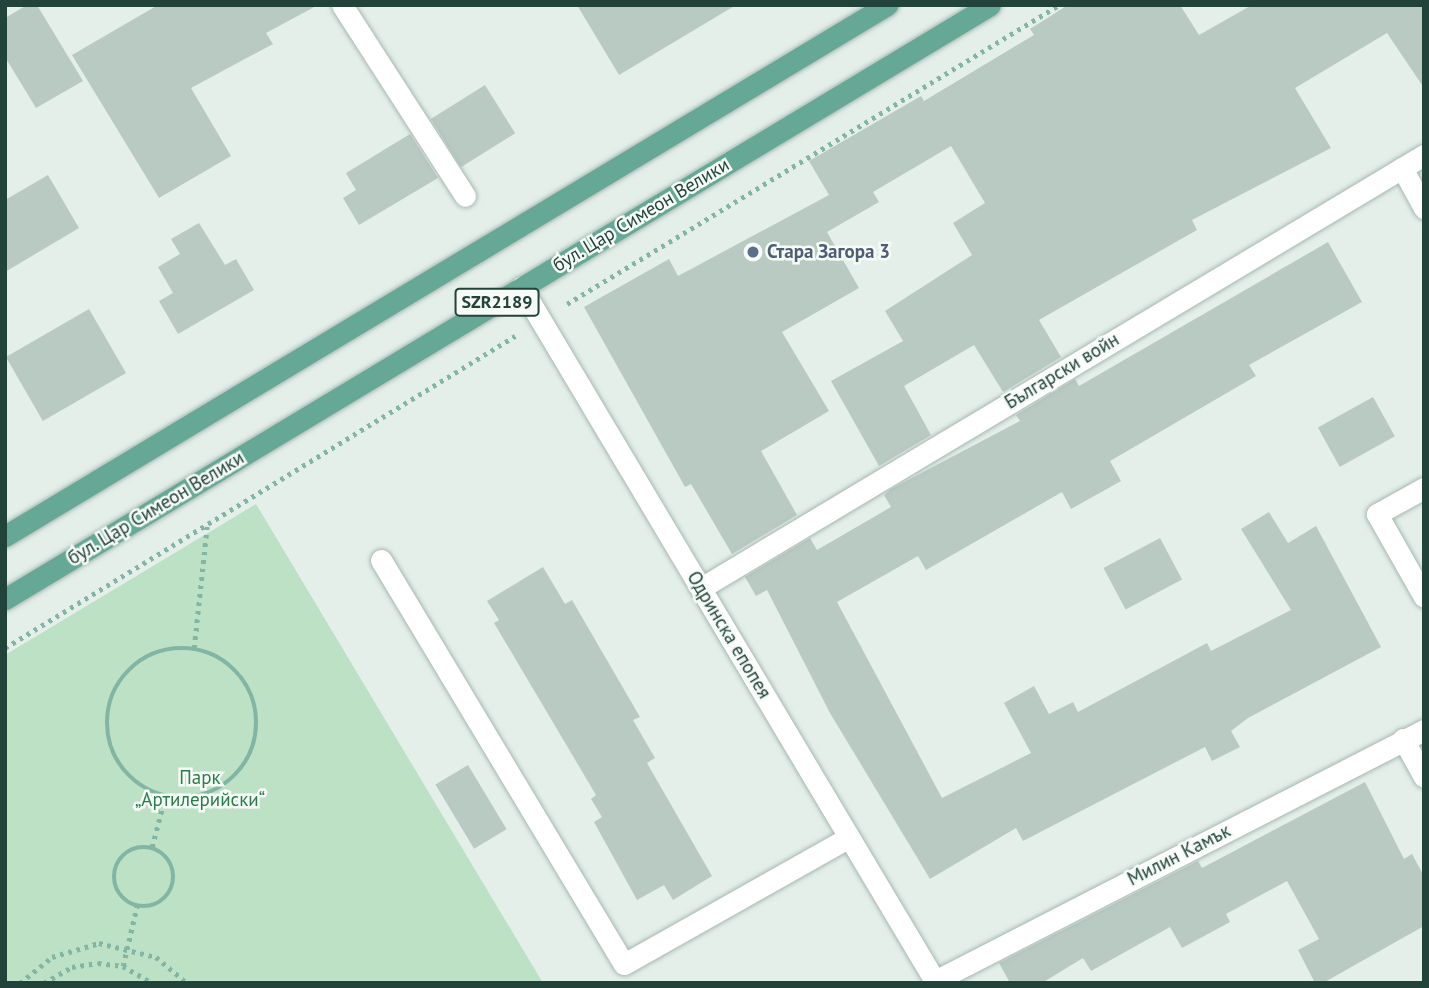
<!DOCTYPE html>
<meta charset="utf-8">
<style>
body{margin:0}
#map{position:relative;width:1429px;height:988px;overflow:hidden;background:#e4efea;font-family:"PT Sans",sans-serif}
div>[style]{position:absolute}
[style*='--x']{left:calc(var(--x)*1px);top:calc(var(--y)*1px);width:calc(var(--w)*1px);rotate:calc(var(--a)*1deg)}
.green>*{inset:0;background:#bce1c5}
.building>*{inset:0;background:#b9cac3;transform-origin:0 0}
.path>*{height:4.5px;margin-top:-2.25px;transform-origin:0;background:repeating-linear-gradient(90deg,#82b5a4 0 3.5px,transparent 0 8.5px)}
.path>.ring{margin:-2.25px;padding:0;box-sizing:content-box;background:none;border:4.5px solid #82b5a4;border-radius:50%}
.roads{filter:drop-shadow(0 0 2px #a6b8b1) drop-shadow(0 0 2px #a6b8b1)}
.minor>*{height:21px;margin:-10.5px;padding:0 10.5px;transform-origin:10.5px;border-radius:10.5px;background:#fff}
.major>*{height:21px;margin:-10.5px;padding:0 10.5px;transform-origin:10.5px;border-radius:10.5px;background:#65a895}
.dots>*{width:19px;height:19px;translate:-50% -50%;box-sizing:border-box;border:4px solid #f6fbf8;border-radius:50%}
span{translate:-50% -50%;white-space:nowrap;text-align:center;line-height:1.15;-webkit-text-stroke:5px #f6fbf8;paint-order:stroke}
.shield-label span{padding:2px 5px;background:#f6fbf8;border:2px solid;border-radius:5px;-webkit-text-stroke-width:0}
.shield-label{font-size:18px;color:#224339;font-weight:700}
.street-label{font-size:19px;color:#224339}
.service-label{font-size:19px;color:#4e5e75;font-weight:700}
.left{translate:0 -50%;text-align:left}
.park-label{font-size:19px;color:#287d47}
.frame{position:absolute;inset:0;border:7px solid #224339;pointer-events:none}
</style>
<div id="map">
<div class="green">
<i style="clip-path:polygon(256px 504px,543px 983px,5px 983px,5px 655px)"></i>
</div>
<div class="building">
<i style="clip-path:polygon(27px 5px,37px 5px,83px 81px,36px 108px,5px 57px,5px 18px)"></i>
<i style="clip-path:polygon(158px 5px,318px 5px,266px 33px,273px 44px,191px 88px,231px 156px,159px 198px,72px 55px)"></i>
<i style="clip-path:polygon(577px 5px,736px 5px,619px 75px)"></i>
<i style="clip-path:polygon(1068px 5px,1180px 5px,1199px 35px,1252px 5px,1424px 5px,1424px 88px,1387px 33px,1295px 88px,1331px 148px,1192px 220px,1197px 230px,1039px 320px,1061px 357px,1003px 392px,974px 345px,904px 386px,931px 435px,879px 466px,831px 381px,903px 341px,885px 311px,972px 255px,953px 223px,985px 203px,951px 146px,873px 192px,879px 202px,827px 232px,859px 288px,782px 332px,829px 411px,761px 451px,797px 515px,732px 554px,691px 484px,685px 487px,584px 307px,669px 259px,678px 276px,829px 195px,809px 161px,921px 96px,924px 101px,1034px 35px,1030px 29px)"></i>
<i style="left:485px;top:85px;width:57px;height:64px;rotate:58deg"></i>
<i style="clip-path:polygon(410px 134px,438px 178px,359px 225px,343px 198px,356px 190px,346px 173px)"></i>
<i style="clip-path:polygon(48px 175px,79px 228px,5px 272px,5px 200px)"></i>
<i style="clip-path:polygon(199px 223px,225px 265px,236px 259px,254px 290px,178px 334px,159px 301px,173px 293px,158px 267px,180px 254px,171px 239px)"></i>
<i style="clip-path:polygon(1328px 242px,1362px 302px,1249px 365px,1256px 376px,1110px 461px,1121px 481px,1071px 509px,1062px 492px,926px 570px,918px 556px,837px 602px,942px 798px,1031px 753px,1004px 703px,1034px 686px,1049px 714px,1073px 702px,1078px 712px,1207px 643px,1211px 651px,1291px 610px,1241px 529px,1269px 512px,1288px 543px,1316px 526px,1381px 647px,1248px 718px,1231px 731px,1240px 747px,1212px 761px,1205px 747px,1023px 841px,1016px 828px,930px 879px,830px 713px,767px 590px,756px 596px,745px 577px,810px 538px,817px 550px,891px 507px,884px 495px,891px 489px,1020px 421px,1016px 415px,1075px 379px,1079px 386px)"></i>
<i style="left:89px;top:309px;width:74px;height:96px;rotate:60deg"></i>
<i style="left:1373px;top:397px;width:45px;height:63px;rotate:61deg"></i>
<i style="left:1160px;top:538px;width:47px;height:64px;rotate:62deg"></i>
<i style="clip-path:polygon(543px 567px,565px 604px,572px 600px,640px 717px,633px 720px,655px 758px,647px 763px,712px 876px,673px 900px,664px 885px,637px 900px,594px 822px,602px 817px,591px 799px,596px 795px,494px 623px,499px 620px,487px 601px)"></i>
<i style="left:468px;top:765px;width:75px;height:38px;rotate:59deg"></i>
<i style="clip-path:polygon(1365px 782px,1404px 859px,1412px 854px,1424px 876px,1424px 926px,1323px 983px,1315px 983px,1298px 950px,1319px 939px,1287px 881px,1226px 914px,1230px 922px,1182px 948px,1170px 927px,1091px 971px,1083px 958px,1042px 983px,1010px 983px,999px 963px,1198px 861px,1202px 868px)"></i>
</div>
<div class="path">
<i style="--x:567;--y:304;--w:576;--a:-31.29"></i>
<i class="ring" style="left:107px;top:648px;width:145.5px;height:145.5px"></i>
<i style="--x:5;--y:648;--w:598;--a:-31.46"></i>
<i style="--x:194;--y:648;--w:122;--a:-83.9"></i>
<i class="ring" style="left:114px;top:847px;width:55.5px;height:55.5px"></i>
<i style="--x:152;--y:847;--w:52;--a:-75.4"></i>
<i style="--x:123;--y:966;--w:62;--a:-76.9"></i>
<i style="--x:20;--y:983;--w:41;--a:-39.1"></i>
<i style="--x:52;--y:957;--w:49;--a:-16.6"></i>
<i style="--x:99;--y:943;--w:59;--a:13.8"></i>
<i style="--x:156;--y:957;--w:40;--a:40"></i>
<i style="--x:44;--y:983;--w:32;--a:-30"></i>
<i style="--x:72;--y:967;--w:26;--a:-9"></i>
<i style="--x:98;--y:963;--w:25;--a:7"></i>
<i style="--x:123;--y:966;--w:34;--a:30"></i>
</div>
<div class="roads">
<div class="minor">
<i style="--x:342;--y:5;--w:227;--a:57.2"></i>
<i style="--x:1402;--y:168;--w:46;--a:61.2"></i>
<i style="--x:521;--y:287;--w:810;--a:59.19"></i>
<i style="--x:1424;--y:488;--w:54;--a:151"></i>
<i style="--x:1377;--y:514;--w:95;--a:60.5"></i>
<i style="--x:381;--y:560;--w:471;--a:59"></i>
<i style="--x:624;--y:964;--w:258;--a:-29.4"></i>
<i style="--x:701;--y:588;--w:843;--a:-30.92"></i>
<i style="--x:1403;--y:739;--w:43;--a:61.1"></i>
<i style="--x:935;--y:981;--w:550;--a:-27.17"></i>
</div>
<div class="major">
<i style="--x:5;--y:536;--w:1030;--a:-31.05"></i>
<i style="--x:5;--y:599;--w:1150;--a:-31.09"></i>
</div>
</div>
<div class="dots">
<i style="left:753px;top:252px;background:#5c6f8a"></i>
</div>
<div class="shield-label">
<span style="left:497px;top:302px">SZR2189</span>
</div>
<div class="street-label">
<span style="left:641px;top:215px;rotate:-31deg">бул. Цар Симеон Велики</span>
<span style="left:1062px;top:371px;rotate:-31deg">Български войн</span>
<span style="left:156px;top:508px;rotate:-31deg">бул. Цар Симеон Велики</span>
<span style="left:729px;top:635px;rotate:59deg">Одринска епопея</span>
<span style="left:1179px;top:855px;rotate:-27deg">Милин Камък</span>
</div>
<div class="service-label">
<span class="left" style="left:767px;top:252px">Стара Загора 3</span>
</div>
<div class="park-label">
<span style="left:200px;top:789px">Парк<br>„Артилерийски“</span>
</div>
<div class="frame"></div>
</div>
